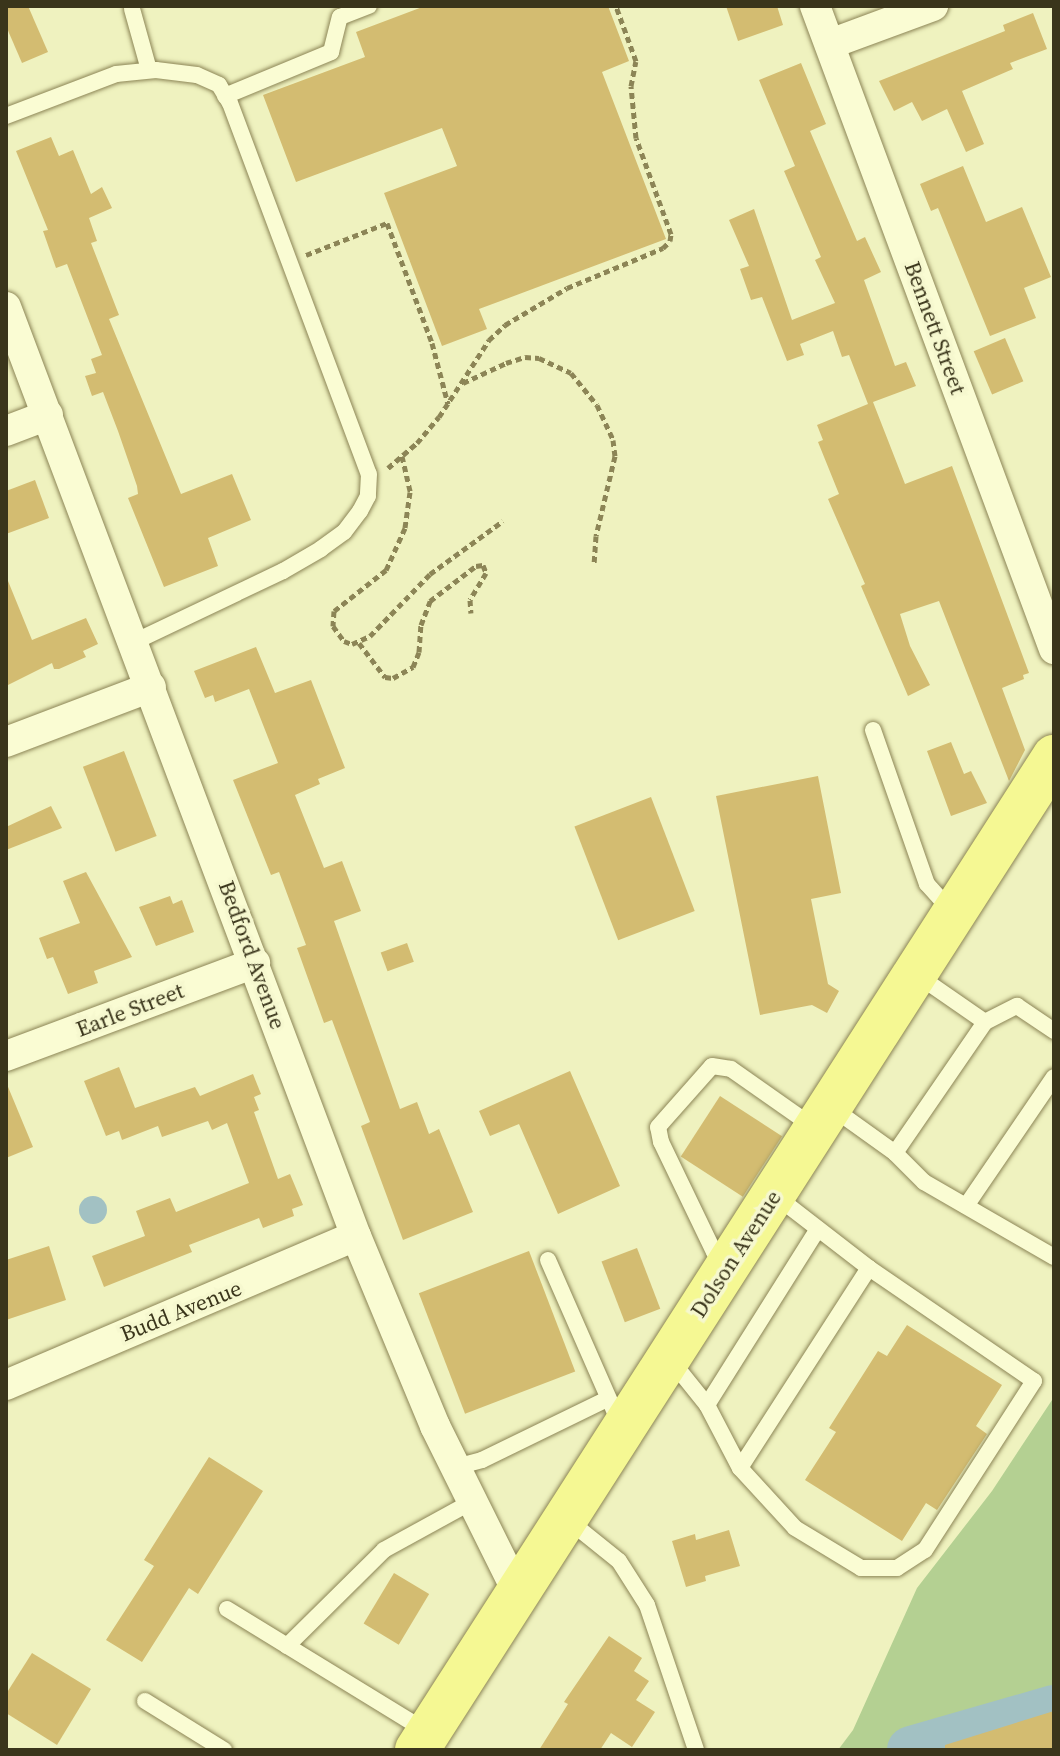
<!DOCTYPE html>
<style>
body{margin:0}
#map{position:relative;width:1060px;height:1756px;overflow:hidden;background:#eff2bf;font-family:"Source Serif 4",serif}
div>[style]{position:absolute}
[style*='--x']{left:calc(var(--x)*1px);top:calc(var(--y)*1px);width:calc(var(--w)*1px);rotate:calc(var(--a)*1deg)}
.green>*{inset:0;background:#b4d092}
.water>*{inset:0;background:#a2c1c3}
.round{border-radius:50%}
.river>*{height:48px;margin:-24px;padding:0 24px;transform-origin:24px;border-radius:24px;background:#a2c1c3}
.building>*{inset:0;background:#d3bc71;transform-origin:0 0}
.path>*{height:5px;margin-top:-2.5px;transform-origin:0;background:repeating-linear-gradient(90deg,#8c8556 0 6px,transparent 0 10px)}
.roads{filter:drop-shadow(0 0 2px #8c8556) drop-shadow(0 0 2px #8c8556)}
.service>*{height:16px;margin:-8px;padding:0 8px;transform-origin:8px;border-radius:8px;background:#fafcd3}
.minor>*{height:30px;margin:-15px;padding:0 15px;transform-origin:15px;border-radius:15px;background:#fafcd3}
.primary>*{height:44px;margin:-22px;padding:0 22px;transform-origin:22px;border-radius:22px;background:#f5f893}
span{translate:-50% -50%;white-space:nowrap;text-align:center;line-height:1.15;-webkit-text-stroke:7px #f6f8cf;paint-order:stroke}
.street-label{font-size:22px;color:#3a351b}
.frame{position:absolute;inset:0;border:8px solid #3a351b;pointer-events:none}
</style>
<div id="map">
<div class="green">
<i style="clip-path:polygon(1054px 1397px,1054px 1733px,1035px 1750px,838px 1750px,853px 1730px,917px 1588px,992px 1491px)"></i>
</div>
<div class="water">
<i class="round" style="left:79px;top:1196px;width:28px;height:28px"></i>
</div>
<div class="river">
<i style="--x:911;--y:1750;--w:149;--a:-16"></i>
</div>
<div class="building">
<i style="clip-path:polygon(6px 6px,28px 6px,48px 52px,22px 63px,6px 26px)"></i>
<i style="clip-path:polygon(425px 6px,608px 6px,629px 61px,602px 72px,666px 239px,479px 309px,487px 329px,442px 346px,384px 193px,457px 166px,442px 128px,296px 182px,263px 95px,365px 57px,356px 32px)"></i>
<i style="clip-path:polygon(726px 6px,777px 6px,783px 25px,738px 41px)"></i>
<i style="clip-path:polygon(1033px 13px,1047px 49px,1010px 63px,1013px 69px,962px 91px,984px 144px,966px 152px,947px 109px,922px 121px,912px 102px,894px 111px,879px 81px,1005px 31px,1003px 25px)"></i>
<i style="clip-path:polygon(801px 63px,826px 124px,810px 131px,857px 241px,865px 237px,881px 272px,864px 280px,895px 366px,906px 362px,916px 386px,873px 402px,905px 484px,952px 466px,1029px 673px,1023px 675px,1024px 679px,1002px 688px,1025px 750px,1009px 781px,939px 601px,900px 614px,910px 646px,930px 685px,908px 696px,861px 586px,865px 584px,828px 499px,839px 494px,818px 442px,823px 440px,817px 425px,868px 404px,849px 355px,842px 357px,833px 331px,800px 344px,804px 355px,787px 361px,762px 297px,751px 300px,740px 269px,749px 266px,729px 220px,754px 209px,792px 320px,835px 303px,815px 260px,821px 257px,784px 171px,795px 166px,759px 80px)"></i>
<i style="clip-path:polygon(51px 137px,59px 156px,73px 150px,91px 194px,102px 187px,112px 208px,89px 218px,97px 241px,91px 243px,119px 315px,109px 319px,181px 494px,232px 474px,251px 520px,208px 538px,218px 566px,164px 587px,128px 498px,138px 494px,137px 486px,118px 431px,103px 392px,92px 396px,85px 376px,96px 373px,91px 359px,102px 355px,67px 264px,56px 268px,43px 231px,48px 230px,16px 151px)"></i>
<i style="clip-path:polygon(963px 166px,986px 222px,1022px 207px,1051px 277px,1024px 288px,1036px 318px,990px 336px,938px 208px,931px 211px,920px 184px)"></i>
<i style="left:1005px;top:338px;width:47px;height:34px;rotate:67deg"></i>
<i style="clip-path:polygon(35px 480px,49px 518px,6px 534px,6px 491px)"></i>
<i style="clip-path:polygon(6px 576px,32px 640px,86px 618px,98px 644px,83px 651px,86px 657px,59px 669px,54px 669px,52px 663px,6px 686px)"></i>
<i style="clip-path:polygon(256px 647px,275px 693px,311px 680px,345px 768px,318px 779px,320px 784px,295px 795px,324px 868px,342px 861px,361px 911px,334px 921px,400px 1109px,417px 1102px,429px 1134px,439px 1129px,473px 1212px,403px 1240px,361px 1126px,370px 1122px,332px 1020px,324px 1023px,297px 948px,306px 945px,279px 872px,271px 875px,233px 780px,278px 763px,249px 689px,215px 702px,213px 695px,205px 698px,194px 671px)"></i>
<i style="clip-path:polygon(951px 742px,964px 774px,971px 771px,987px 803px,951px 816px,927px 751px)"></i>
<i style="left:124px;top:751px;width:91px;height:44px;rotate:69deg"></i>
<i style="clip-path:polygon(818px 776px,841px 893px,811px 899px,828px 984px,839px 991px,827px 1013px,812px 1005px,760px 1015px,716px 796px)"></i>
<i style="left:651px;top:797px;width:122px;height:82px;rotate:69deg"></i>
<i style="clip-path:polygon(51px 806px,62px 828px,6px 850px,6px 827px)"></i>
<i style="clip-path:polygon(86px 872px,132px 957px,94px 971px,98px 983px,68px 994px,53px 957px,47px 959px,39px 938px,80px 923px,63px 881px)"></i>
<i style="clip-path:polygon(170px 896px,173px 904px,182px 900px,194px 932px,156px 946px,139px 907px)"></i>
<i style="left:407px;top:943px;width:20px;height:28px;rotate:70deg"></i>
<i style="clip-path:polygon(119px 1067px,135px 1108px,195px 1087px,200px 1096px,253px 1074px,261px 1094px,254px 1097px,259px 1110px,254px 1112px,278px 1179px,290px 1174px,303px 1205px,292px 1209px,294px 1216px,263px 1228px,259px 1218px,189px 1245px,192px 1252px,104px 1287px,92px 1256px,145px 1236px,136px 1211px,170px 1198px,176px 1212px,249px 1183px,227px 1123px,212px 1130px,208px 1121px,162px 1137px,158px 1126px,122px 1140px,119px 1131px,106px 1136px,84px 1081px)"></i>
<i style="clip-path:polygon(570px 1071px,620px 1186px,558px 1214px,519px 1124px,490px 1136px,479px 1111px)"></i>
<i style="clip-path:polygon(6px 1082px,33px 1147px,6px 1158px)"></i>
<i style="left:720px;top:1096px;width:74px;height:72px;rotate:33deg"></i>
<i style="clip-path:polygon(49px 1246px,66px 1300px,6px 1320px,6px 1260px)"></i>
<i style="left:637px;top:1248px;width:65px;height:38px;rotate:69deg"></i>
<i style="left:529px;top:1251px;width:129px;height:118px;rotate:69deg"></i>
<i style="clip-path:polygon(907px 1325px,1002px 1385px,976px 1426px,987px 1434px,937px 1510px,926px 1503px,902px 1541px,805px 1480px,836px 1432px,829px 1428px,878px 1351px,887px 1356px)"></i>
<i style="clip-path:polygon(209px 1457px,263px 1491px,198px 1594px,189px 1588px,142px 1662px,106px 1640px,154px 1566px,144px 1560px)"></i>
<i style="clip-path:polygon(729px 1530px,740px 1566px,705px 1576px,706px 1581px,686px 1587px,672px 1541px,695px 1534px,696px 1540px)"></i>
<i style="left:394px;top:1573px;width:41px;height:59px;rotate:31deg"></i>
<i style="clip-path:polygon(609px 1636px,642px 1658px,634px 1671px,649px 1681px,636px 1700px,655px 1712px,632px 1747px,611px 1733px,600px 1750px,539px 1750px,568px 1704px,564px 1702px)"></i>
<i style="clip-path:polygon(32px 1653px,91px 1689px,57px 1745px,6px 1713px,6px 1694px)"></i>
<i style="clip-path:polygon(1054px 1711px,1054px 1750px,945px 1750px,945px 1745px)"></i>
</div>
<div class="path">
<i style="--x:306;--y:255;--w:87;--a:-21.6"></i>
<i style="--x:387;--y:223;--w:128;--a:69.4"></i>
<i style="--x:432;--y:343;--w:63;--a:75.3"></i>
<i style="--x:463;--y:383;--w:47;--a:-24.9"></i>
<i style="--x:506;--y:363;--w:20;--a:-18"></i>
<i style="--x:525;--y:357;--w:14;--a:4"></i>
<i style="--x:539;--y:358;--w:35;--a:25"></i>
<i style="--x:571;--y:373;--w:41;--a:50.9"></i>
<i style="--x:597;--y:405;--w:38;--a:65"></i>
<i style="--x:613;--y:440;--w:16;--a:83"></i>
<i style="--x:615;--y:456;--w:82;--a:103.4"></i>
<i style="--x:596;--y:536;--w:28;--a:94"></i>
<i style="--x:402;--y:456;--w:37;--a:77"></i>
<i style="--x:410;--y:492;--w:36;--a:98"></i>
<i style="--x:405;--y:528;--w:46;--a:114.3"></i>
<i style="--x:386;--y:570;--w:66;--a:141.7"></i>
<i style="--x:334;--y:611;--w:15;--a:94"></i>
<i style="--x:333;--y:626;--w:19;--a:54"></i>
<i style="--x:344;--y:641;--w:9;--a:21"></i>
<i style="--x:352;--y:644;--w:20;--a:-24"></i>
<i style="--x:370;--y:636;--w:86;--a:-45.9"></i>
<i style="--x:430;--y:574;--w:90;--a:-36"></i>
<i style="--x:388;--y:468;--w:38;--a:-41"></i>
<i style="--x:417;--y:443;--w:34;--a:-50"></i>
<i style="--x:439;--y:417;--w:92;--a:-57"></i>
<i style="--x:489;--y:340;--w:22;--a:-43"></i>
<i style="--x:505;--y:325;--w:72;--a:-30.8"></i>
<i style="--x:567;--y:288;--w:104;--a:-22.6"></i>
<i style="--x:663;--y:248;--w:10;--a:-45"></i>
<i style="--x:670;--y:241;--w:7;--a:-82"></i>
<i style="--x:671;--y:234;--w:102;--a:-110"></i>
<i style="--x:636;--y:138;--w:52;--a:-95.5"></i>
<i style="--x:631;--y:86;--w:25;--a:-79"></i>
<i style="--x:636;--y:61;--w:59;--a:-110"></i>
<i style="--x:359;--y:643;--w:43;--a:52.6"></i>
<i style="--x:385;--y:677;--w:8;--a:7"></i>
<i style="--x:393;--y:678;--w:23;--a:-29"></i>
<i style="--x:413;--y:667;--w:16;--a:-68"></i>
<i style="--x:419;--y:652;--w:27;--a:-86"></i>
<i style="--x:421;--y:625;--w:26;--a:-69"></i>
<i style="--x:430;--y:601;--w:58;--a:-37.3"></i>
<i style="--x:476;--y:566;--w:7;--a:-8"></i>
<i style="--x:483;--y:565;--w:9;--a:69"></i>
<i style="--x:486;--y:573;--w:31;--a:121"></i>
<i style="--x:470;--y:600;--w:13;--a:86"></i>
</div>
<div class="roads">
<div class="service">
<i style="--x:132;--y:9;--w:63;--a:74.4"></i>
<i style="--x:225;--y:96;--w:115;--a:-22.5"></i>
<i style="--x:331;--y:52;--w:36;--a:-76"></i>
<i style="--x:340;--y:17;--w:31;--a:-21"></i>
<i style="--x:6;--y:116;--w:118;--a:-20.9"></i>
<i style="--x:116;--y:74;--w:40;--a:-5.7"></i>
<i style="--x:156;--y:70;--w:41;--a:7"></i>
<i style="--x:197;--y:75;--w:24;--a:24"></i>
<i style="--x:219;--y:85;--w:21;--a:59"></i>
<i style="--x:230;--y:103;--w:396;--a:69.5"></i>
<i style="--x:369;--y:474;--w:22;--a:93"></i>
<i style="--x:368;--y:496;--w:17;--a:118"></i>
<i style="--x:360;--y:511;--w:26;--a:127"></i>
<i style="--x:344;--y:532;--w:29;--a:144"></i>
<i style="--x:321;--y:549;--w:44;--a:149.9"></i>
<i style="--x:283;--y:571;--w:165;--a:154.5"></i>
<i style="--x:873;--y:730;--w:163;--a:70.7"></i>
<i style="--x:927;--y:884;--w:36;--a:48"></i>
<i style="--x:985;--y:1022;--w:36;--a:-27"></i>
<i style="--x:1017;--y:1006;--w:45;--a:34"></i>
<i style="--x:831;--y:1107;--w:79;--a:35.7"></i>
<i style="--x:895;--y:1153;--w:159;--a:-55.5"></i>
<i style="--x:985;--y:1022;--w:83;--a:-145.3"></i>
<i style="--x:895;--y:1153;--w:41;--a:45"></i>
<i style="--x:924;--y:1182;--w:150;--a:30"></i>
<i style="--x:966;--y:1206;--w:156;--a:-55.7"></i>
<i style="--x:548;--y:1260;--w:181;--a:66.3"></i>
<i style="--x:725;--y:1265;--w:17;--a:-130"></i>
<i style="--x:714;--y:1252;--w:122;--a:-115.7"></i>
<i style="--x:661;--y:1142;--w:15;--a:-101"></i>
<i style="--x:658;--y:1127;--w:81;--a:-48.5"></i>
<i style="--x:712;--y:1066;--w:19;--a:9"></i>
<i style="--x:731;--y:1069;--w:103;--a:35.1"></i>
<i style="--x:670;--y:1359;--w:59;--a:51.2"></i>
<i style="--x:707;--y:1405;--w:71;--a:62.4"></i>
<i style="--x:740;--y:1468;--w:81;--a:47.5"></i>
<i style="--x:795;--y:1528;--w:77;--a:31.2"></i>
<i style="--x:861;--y:1568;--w:36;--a:0"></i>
<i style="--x:897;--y:1568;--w:33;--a:-33"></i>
<i style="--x:925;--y:1550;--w:201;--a:-57.2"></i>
<i style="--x:1034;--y:1381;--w:200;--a:-145.6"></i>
<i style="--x:869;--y:1268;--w:118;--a:-142.3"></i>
<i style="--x:707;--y:1405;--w:208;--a:-57.8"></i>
<i style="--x:456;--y:1467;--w:27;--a:-15"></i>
<i style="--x:482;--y:1460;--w:139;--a:-26"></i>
<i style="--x:740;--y:1468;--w:238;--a:-57.2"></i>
<i style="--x:568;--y:1520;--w:65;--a:38.8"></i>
<i style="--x:619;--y:1561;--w:52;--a:57.5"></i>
<i style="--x:647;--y:1605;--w:153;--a:71.3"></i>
<i style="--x:227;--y:1609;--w:236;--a:31.5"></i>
<i style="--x:287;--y:1646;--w:136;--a:-44.7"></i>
<i style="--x:384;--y:1550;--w:102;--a:-28.8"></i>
<i style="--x:145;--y:1701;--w:93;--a:31.8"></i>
</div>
<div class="minor">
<i style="--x:815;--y:6;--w:686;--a:69.61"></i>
<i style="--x:830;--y:44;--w:110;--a:-20.3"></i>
<i style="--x:6;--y:307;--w:993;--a:69.36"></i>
<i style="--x:356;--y:1236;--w:206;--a:67.4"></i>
<i style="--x:435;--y:1426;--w:189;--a:63.6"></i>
<i style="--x:6;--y:431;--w:45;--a:-20.9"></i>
<i style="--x:6;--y:742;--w:155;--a:-20.8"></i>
<i style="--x:6;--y:1056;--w:266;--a:-20.5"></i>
<i style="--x:6;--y:1385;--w:380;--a:-23.1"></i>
</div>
<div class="primary">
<i style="--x:417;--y:1750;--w:1180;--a:-57.32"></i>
</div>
</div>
<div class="street-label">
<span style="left:935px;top:328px;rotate:70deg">Bennett Street</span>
<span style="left:252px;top:955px;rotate:70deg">Bedford Avenue</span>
<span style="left:130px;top:1010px;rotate:-21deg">Earle Street</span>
<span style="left:736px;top:1254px;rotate:-57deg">Dolson Avenue</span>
<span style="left:181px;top:1311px;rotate:-22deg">Budd Avenue</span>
</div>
<div class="frame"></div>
</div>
